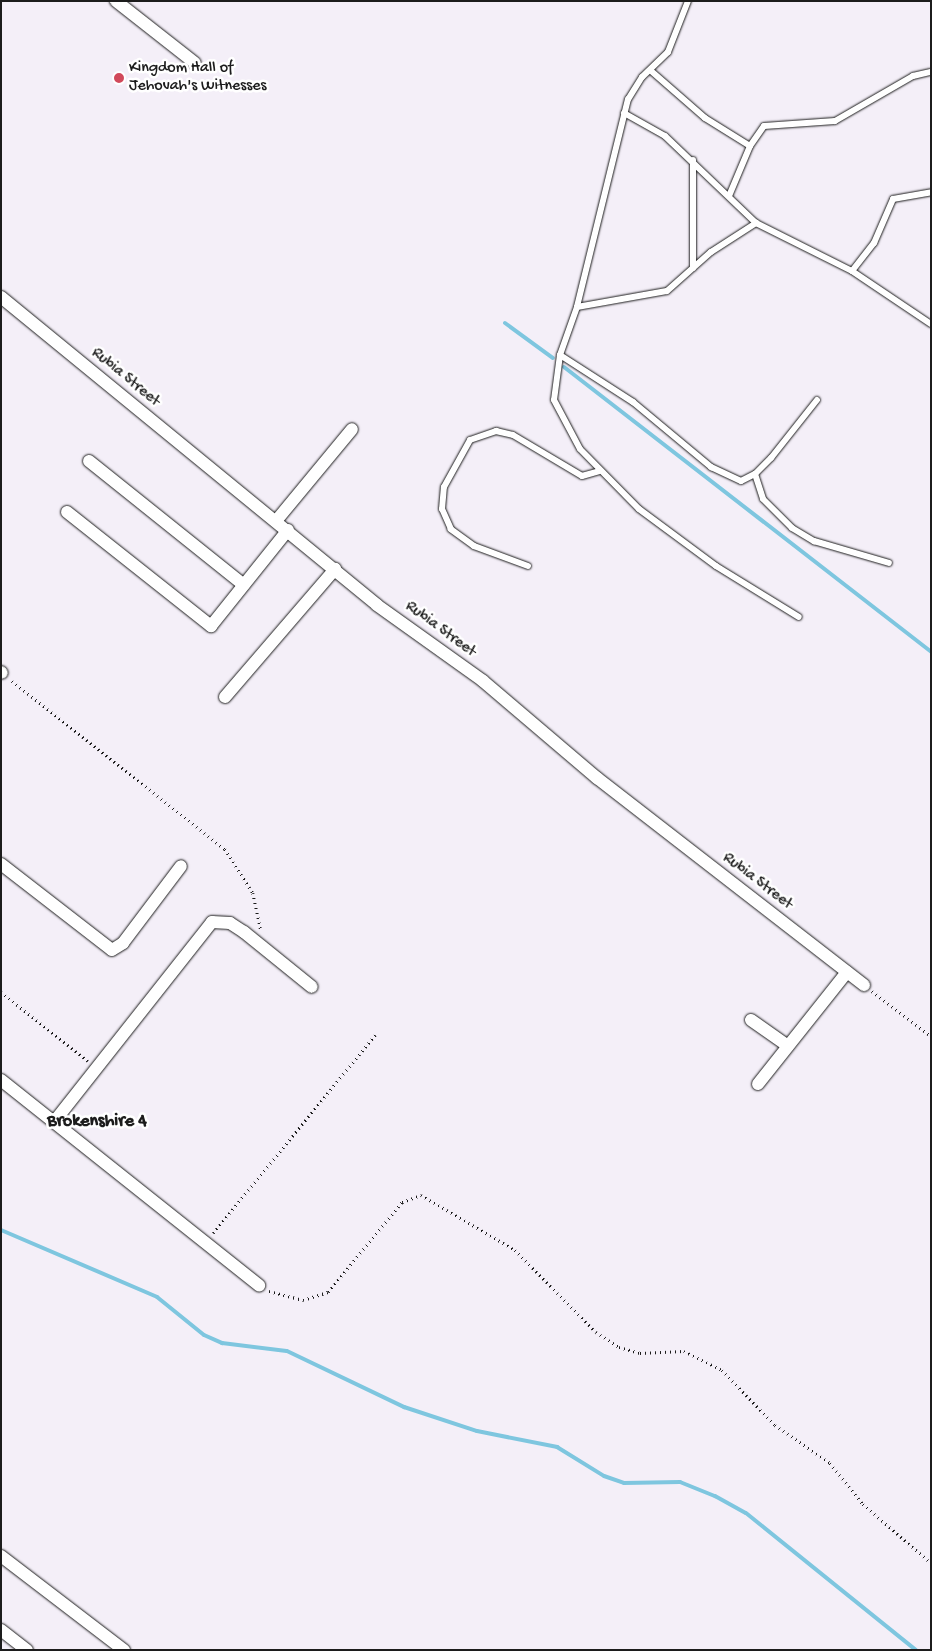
<!DOCTYPE html>
<style>
body{margin:0}
#map{position:relative;width:932px;height:1651px;overflow:hidden;background:#f4eff8;font-family:"Gochi Hand",sans-serif}
div>[style]{position:absolute}
[style*='--x']{left:calc(var(--x)*1px);top:calc(var(--y)*1px);width:calc(var(--w)*1px);rotate:calc(var(--a)*1deg)}
.stream>*{height:4px;margin:-2px;padding:0 2px;transform-origin:2px;border-radius:2px;background:#7ec6df}
.path>*{height:2.5px;margin-top:-1.25px;transform-origin:0;background:repeating-linear-gradient(90deg,#1c1c1c 0 1px,transparent 0 5px)}
.roads{filter:drop-shadow(0 0 1px #1c1c1c) drop-shadow(0 0 1px #1c1c1c)}
.lane>*{height:6px;margin:-3px;padding:0 3px;transform-origin:3px;border-radius:3px;background:#fff}
.street>*{height:12px;margin:-6px;padding:0 6px;transform-origin:6px;border-radius:6px;background:#fff}
.dots>*{width:14px;height:14px;translate:-50% -50%;box-sizing:border-box;border:2px solid #fff;border-radius:50%}
span{translate:-50% -50%;white-space:nowrap;text-align:center;line-height:1.15;-webkit-text-stroke:5px #fff;paint-order:stroke}
.poi-label{font-size:16px;color:#1c1c1c}
.left{translate:0 -50%;text-align:left}
.street-label{font-size:16px;color:#1c1c1c}
.neighbourhood-label{font-size:18px;color:#1c1c1c;font-weight:700}
.frame{position:absolute;inset:0;border:2px solid #1c1c1c;pointer-events:none}
</style>
<div id="map">
<div class="stream">
<i style="--x:505;--y:323;--w:59;--a:36.1"></i>
<i style="--x:564;--y:367;--w:465;--a:37.8"></i>
<i style="--x:1;--y:1230;--w:170;--a:23.2"></i>
<i style="--x:157;--y:1297;--w:60;--a:39"></i>
<i style="--x:204;--y:1335;--w:20;--a:24"></i>
<i style="--x:222;--y:1343;--w:65;--a:7"></i>
<i style="--x:287;--y:1351;--w:130;--a:25.6"></i>
<i style="--x:404;--y:1407;--w:77;--a:18.2"></i>
<i style="--x:477;--y:1431;--w:82;--a:11.3"></i>
<i style="--x:557;--y:1447;--w:55;--a:31.7"></i>
<i style="--x:604;--y:1476;--w:21;--a:19"></i>
<i style="--x:624;--y:1483;--w:56;--a:-1"></i>
<i style="--x:680;--y:1482;--w:38;--a:22"></i>
<i style="--x:715;--y:1496;--w:35;--a:29"></i>
<i style="--x:746;--y:1513;--w:218;--a:38.9"></i>
</div>
<div class="path">
<i style="--x:12;--y:681;--w:271;--a:38.3"></i>
<i style="--x:225;--y:849;--w:52;--a:57.5"></i>
<i style="--x:253;--y:893;--w:38;--a:78"></i>
<i style="--x:872;--y:991;--w:74;--a:37.3"></i>
<i style="--x:1;--y:992;--w:111;--a:38.4"></i>
<i style="--x:213;--y:1233;--w:256;--a:-50.7"></i>
<i style="--x:269;--y:1291;--w:35;--a:15"></i>
<i style="--x:303;--y:1300;--w:26;--a:-18"></i>
<i style="--x:328;--y:1292;--w:117;--a:-50.6"></i>
<i style="--x:402;--y:1202;--w:20;--a:-20"></i>
<i style="--x:421;--y:1195;--w:109;--a:30.3"></i>
<i style="--x:515;--y:1250;--w:115;--a:45.4"></i>
<i style="--x:596;--y:1332;--w:27;--a:33"></i>
<i style="--x:619;--y:1347;--w:22;--a:16"></i>
<i style="--x:640;--y:1353;--w:44;--a:-2.6"></i>
<i style="--x:684;--y:1351;--w:42;--a:26.6"></i>
<i style="--x:722;--y:1370;--w:76;--a:46.1"></i>
<i style="--x:775;--y:1425;--w:67;--a:34.6"></i>
<i style="--x:830;--y:1463;--w:53;--a:51.2"></i>
<i style="--x:863;--y:1504;--w:90;--a:40.9"></i>
</div>
<div class="roads">
<div class="lane">
<i style="--x:688;--y:1;--w:55;--a:111.4"></i>
<i style="--x:668;--y:52;--w:36;--a:136"></i>
<i style="--x:642;--y:77;--w:26;--a:122"></i>
<i style="--x:628;--y:99;--w:214;--a:103.8"></i>
<i style="--x:577;--y:307;--w:51;--a:109.5"></i>
<i style="--x:560;--y:355;--w:45;--a:97.6"></i>
<i style="--x:554;--y:400;--w:55;--a:62"></i>
<i style="--x:580;--y:449;--w:84;--a:45.5"></i>
<i style="--x:639;--y:509;--w:96;--a:36.5"></i>
<i style="--x:716;--y:566;--w:97;--a:31.6"></i>
<i style="--x:650;--y:70;--w:73;--a:41.1"></i>
<i style="--x:705;--y:118;--w:53;--a:31.9"></i>
<i style="--x:624;--y:113;--w:47;--a:29.3"></i>
<i style="--x:665;--y:136;--w:126;--a:43.7"></i>
<i style="--x:756;--y:223;--w:107;--a:26.6"></i>
<i style="--x:852;--y:271;--w:95;--a:33.9"></i>
<i style="--x:693;--y:160;--w:108;--a:90"></i>
<i style="--x:729;--y:196;--w:54;--a:-67.2"></i>
<i style="--x:750;--y:146;--w:24;--a:-55"></i>
<i style="--x:764;--y:126;--w:71;--a:-4"></i>
<i style="--x:835;--y:121;--w:90;--a:-30"></i>
<i style="--x:913;--y:76;--w:18;--a:-13"></i>
<i style="--x:852;--y:271;--w:36;--a:-52"></i>
<i style="--x:874;--y:243;--w:48;--a:-66.6"></i>
<i style="--x:893;--y:199;--w:39;--a:-10"></i>
<i style="--x:577;--y:307;--w:91;--a:-10.1"></i>
<i style="--x:667;--y:291;--w:59;--a:-41.6"></i>
<i style="--x:711;--y:252;--w:54;--a:-32.8"></i>
<i style="--x:560;--y:355;--w:87;--a:32.8"></i>
<i style="--x:633;--y:402;--w:102;--a:39.8"></i>
<i style="--x:711;--y:467;--w:33;--a:25"></i>
<i style="--x:741;--y:481;--w:16;--a:-27"></i>
<i style="--x:755;--y:474;--w:23;--a:-45"></i>
<i style="--x:771;--y:458;--w:74;--a:-51.6"></i>
<i style="--x:755;--y:474;--w:26;--a:72"></i>
<i style="--x:763;--y:499;--w:41;--a:45"></i>
<i style="--x:792;--y:528;--w:26;--a:31"></i>
<i style="--x:814;--y:541;--w:78;--a:16.3"></i>
<i style="--x:528;--y:566;--w:58;--a:-159.7"></i>
<i style="--x:474;--y:546;--w:29;--a:-144"></i>
<i style="--x:451;--y:529;--w:22;--a:-114"></i>
<i style="--x:442;--y:509;--w:22;--a:-85"></i>
<i style="--x:444;--y:487;--w:54;--a:-61"></i>
<i style="--x:470;--y:440;--w:28;--a:-19"></i>
<i style="--x:496;--y:431;--w:17;--a:13"></i>
<i style="--x:513;--y:435;--w:80;--a:30.7"></i>
<i style="--x:582;--y:476;--w:18;--a:-16"></i>
</div>
<div class="street">
<i style="--x:116;--y:1;--w:100;--a:38.1"></i>
<i style="--x:1;--y:297;--w:486;--a:39.3"></i>
<i style="--x:377;--y:605;--w:130;--a:35.6"></i>
<i style="--x:483;--y:681;--w:150;--a:40.4"></i>
<i style="--x:597;--y:778;--w:338;--a:37.8"></i>
<i style="--x:89;--y:461;--w:198;--a:38.7"></i>
<i style="--x:67;--y:512;--w:184;--a:38.4"></i>
<i style="--x:211;--y:626;--w:123;--a:-51.3"></i>
<i style="--x:276;--y:521;--w:119;--a:-50.4"></i>
<i style="--x:1;--y:672;--w:1;--a:45"></i>
<i style="--x:225;--y:697;--w:169;--a:-49.3"></i>
<i style="--x:1;--y:864;--w:140;--a:37.8"></i>
<i style="--x:112;--y:950;--w:13;--a:-32"></i>
<i style="--x:123;--y:943;--w:96;--a:-53"></i>
<i style="--x:751;--y:1020;--w:45;--a:35.1"></i>
<i style="--x:1;--y:1080;--w:330;--a:38.5"></i>
<i style="--x:758;--y:1084;--w:143;--a:-51.5"></i>
<i style="--x:54;--y:1122;--w:255;--a:-51.7"></i>
<i style="--x:212;--y:922;--w:18;--a:3"></i>
<i style="--x:230;--y:923;--w:17;--a:33"></i>
<i style="--x:244;--y:932;--w:87;--a:39"></i>
<i style="--x:1;--y:1556;--w:155;--a:37.4"></i>
<i style="--x:1;--y:1630;--w:33;--a:38"></i>
</div>
</div>
<div class="dots">
<i style="left:119px;top:78px;background:#d1495b"></i>
</div>
<div class="poi-label">
<span class="left" style="left:129px;top:78px">Kingdom Hall of<br>Jehovah's Witnesses</span>
</div>
<div class="street-label">
<span style="left:125px;top:378px;rotate:39deg">Rubia Street</span>
<span style="left:440px;top:630px;rotate:36deg">Rubia Street</span>
<span style="left:757px;top:882px;rotate:37deg">Rubia Street</span>
</div>
<div class="neighbourhood-label">
<span style="left:97px;top:1122px">Brokenshire 4</span>
</div>
<div class="frame"></div>
</div>
